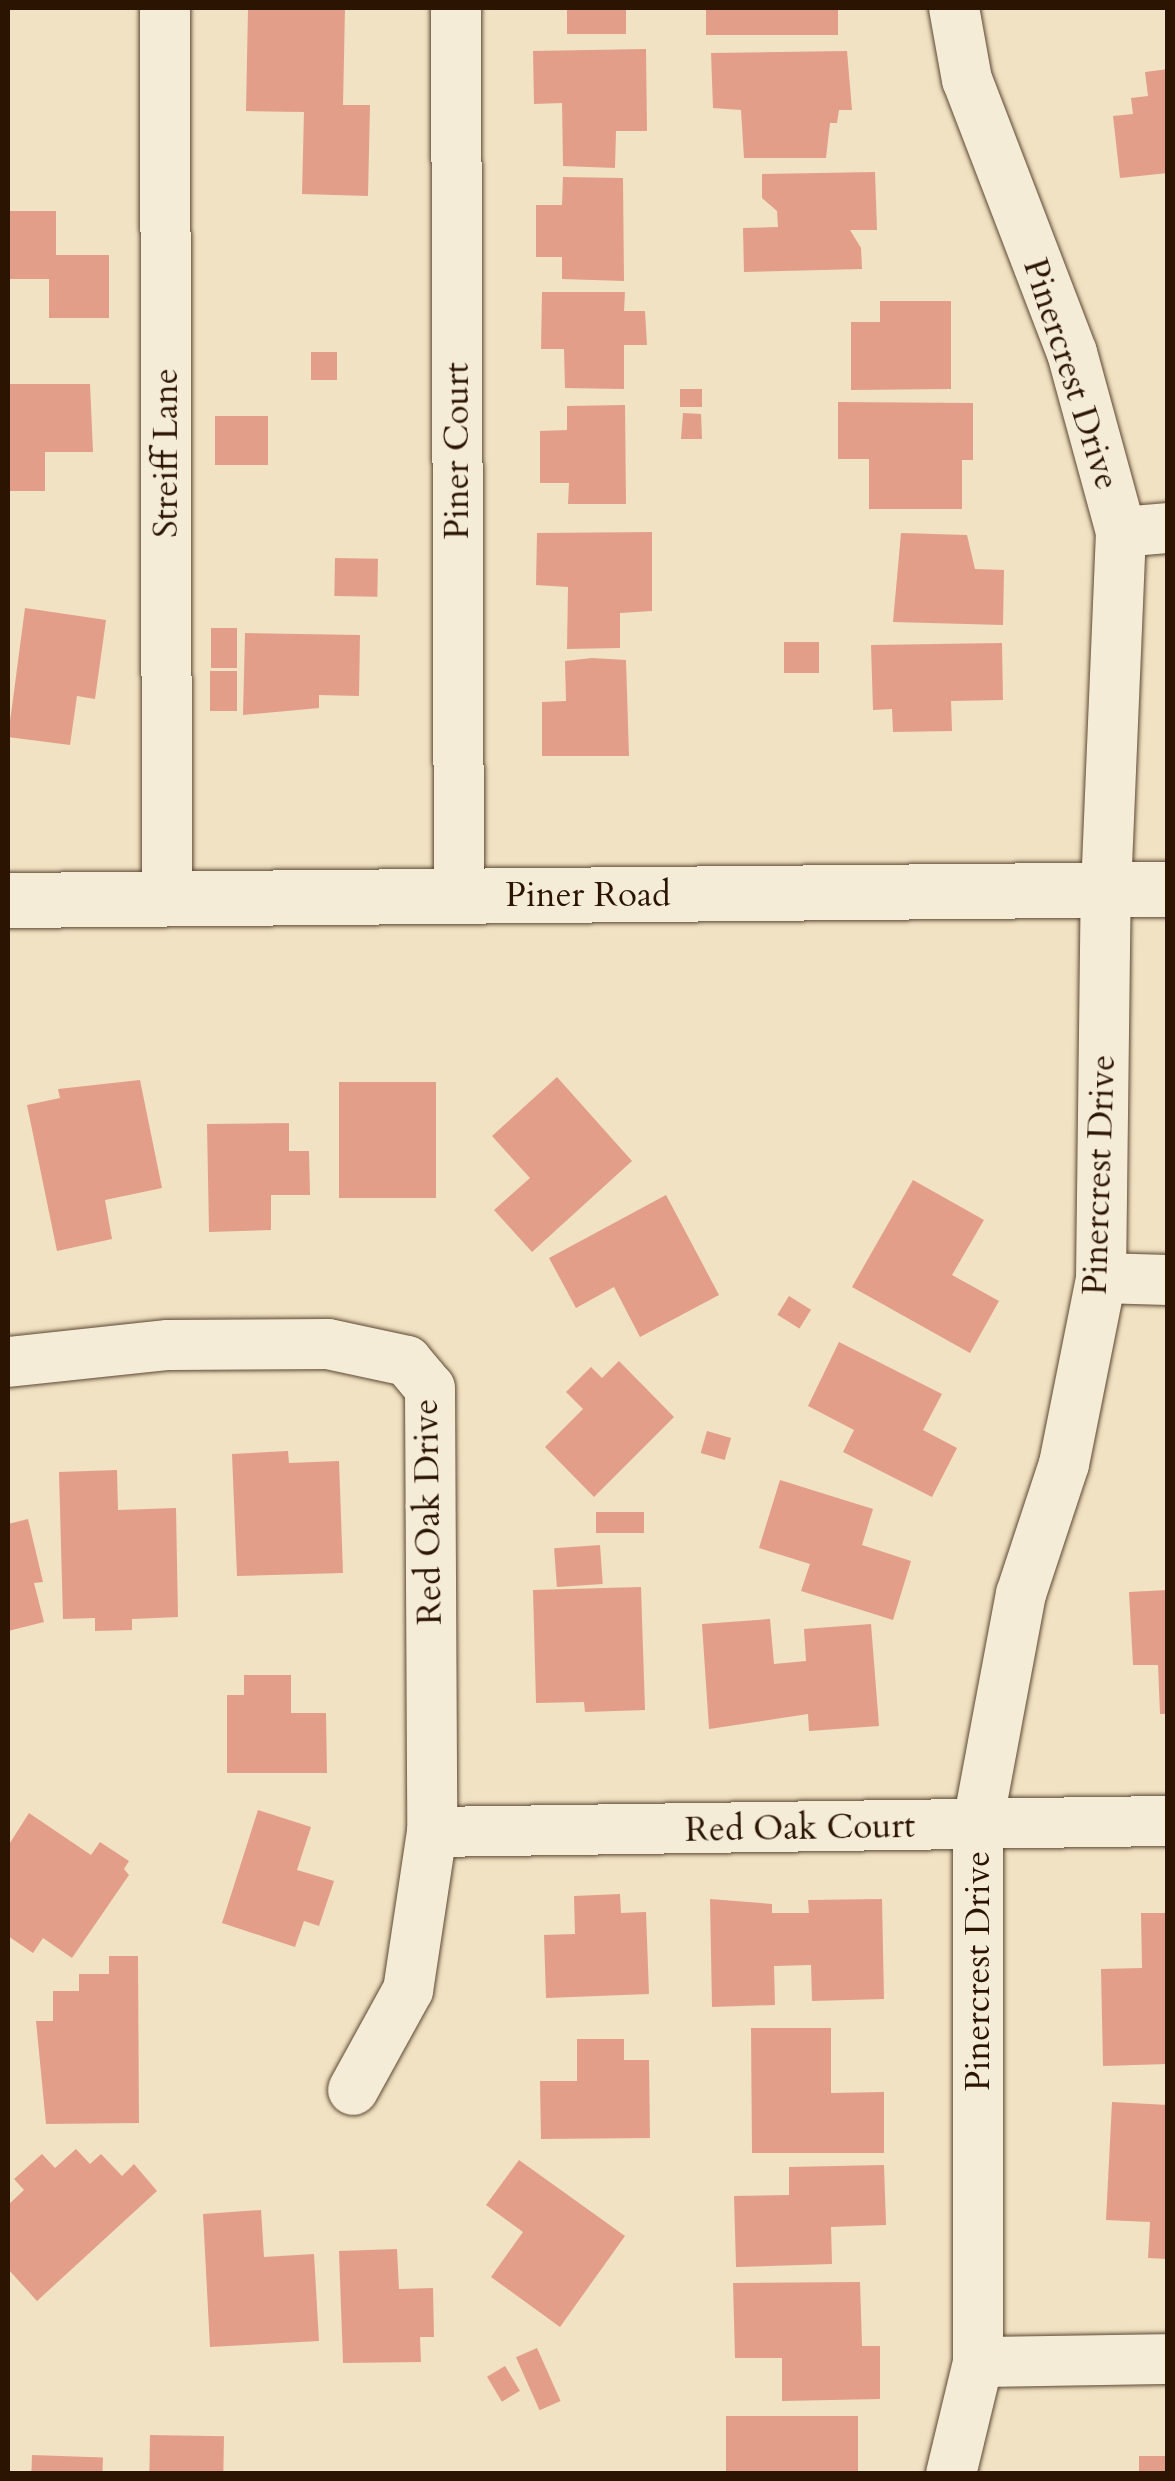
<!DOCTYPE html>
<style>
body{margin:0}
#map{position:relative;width:1175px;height:2481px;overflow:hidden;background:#f0e2c2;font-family:Cardo,serif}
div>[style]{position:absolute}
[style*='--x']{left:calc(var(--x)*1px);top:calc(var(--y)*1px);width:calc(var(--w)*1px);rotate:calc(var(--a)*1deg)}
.building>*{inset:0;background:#e39e89;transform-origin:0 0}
.roads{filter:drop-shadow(0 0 2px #5d4833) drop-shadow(0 0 2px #5d4833)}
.minor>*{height:50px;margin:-25px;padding:0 25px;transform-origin:25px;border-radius:25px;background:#f5ecd7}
.secondary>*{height:55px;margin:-27.5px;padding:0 27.5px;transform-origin:27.5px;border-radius:27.5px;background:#f5ecd7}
span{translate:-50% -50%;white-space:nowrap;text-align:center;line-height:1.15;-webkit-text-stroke:9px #f5ecd7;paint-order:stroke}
.street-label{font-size:35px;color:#2c1403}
.frame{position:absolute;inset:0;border:10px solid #2c1403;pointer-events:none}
</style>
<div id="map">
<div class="building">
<i style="clip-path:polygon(248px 8px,345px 8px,343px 105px,370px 105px,368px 196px,302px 194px,304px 112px,246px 111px)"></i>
<i style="left:567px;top:8px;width:59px;height:26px"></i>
<i style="left:706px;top:8px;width:132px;height:27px"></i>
<i style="clip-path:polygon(646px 49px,647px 131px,616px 131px,615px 168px,563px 166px,562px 103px,534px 104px,533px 51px)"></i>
<i style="clip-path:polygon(847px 51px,852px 110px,839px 110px,837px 123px,830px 123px,826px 158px,744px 158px,741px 110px,713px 108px,711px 53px)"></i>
<i style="clip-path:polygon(1168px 69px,1168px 173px,1120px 178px,1113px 116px,1133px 114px,1131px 98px,1148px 96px,1145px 72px)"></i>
<i style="clip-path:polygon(875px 172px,877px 230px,850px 230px,861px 248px,862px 269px,744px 272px,743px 228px,778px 227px,777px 211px,762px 198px,762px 174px)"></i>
<i style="clip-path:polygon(563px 177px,623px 178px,624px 281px,562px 279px,562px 257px,536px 257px,536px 205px,562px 205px)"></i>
<i style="clip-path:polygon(8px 211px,56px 211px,56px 255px,109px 255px,109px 318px,49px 318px,49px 279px,8px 279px)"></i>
<i style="clip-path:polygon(542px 292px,625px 292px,624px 311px,645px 311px,647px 345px,624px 345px,624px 389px,565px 388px,564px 349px,541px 349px)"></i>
<i style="clip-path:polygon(880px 301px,951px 301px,951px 389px,851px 390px,851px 322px,880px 322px)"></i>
<i style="left:337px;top:352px;width:28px;height:26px;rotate:90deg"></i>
<i style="clip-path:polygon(8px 384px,90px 384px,93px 452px,45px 452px,45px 491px,8px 491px)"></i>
<i style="left:680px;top:389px;width:22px;height:18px"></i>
<i style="clip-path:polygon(838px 402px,973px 403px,973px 460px,962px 460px,962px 509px,869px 509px,869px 459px,838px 459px)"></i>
<i style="clip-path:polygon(625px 405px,626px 504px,568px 504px,569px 483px,540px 483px,540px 431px,567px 430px,567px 406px)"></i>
<i style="clip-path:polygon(683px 413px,701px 414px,702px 439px,681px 439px)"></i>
<i style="left:215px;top:416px;width:53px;height:49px"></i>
<i style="clip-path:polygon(652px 532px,652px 611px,620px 613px,620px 648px,567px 649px,568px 587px,536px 585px,537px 533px)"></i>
<i style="clip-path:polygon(901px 533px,967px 535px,975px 569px,1004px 570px,1003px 625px,893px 622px)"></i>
<i style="left:335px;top:558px;width:43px;height:38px;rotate:1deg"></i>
<i style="clip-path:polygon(25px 608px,106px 620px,95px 699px,77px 696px,70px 745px,8px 737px)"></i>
<i style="left:211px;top:628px;width:26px;height:40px"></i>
<i style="clip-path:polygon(245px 633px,360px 635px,359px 696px,319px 695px,319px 708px,243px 715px)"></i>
<i style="left:819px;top:642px;width:31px;height:35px;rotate:90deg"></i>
<i style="clip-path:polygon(1002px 643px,1003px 700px,951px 701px,952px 731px,893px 732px,892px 709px,873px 710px,871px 645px)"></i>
<i style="clip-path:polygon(592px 658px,626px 660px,629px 756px,542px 756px,542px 702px,566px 701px,565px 661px)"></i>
<i style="left:210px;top:671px;width:27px;height:40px"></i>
<i style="clip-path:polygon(557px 1077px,632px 1161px,532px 1252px,494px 1210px,530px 1178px,492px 1136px)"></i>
<i style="clip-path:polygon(140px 1080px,162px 1188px,105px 1200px,112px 1239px,57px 1251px,27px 1105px,60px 1098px,58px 1089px)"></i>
<i style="left:339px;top:1082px;width:97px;height:116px"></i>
<i style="clip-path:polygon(289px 1123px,289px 1151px,309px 1151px,310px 1195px,271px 1195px,271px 1230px,209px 1232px,207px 1124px)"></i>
<i style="clip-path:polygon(913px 1180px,984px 1220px,952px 1275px,999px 1301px,970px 1353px,852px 1287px)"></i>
<i style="clip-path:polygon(666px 1195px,719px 1295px,640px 1337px,614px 1287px,576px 1308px,549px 1258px)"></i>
<i style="left:789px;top:1296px;width:26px;height:22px;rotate:32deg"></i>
<i style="clip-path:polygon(839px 1342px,942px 1394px,923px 1430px,957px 1448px,932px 1497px,843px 1452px,854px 1430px,808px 1406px)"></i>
<i style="clip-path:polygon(619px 1361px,674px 1417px,594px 1497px,545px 1447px,583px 1409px,566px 1392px,591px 1367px,602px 1378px)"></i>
<i style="left:707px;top:1431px;width:25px;height:23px;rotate:16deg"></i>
<i style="clip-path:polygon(288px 1451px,289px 1463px,339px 1461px,343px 1573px,237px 1576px,232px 1454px)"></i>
<i style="clip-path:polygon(117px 1470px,118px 1510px,176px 1508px,178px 1617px,132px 1619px,132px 1630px,95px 1631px,95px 1618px,63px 1619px,59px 1472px)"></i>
<i style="clip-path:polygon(780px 1480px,873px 1509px,862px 1545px,911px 1561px,893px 1620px,801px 1591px,810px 1564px,759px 1548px)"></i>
<i style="left:596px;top:1512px;width:48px;height:21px"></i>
<i style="clip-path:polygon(28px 1519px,43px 1582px,34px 1583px,44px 1622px,8px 1631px,8px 1524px)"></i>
<i style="left:600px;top:1545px;width:39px;height:46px;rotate:86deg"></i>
<i style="clip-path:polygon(641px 1587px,645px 1710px,585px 1712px,584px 1702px,536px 1703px,533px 1590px)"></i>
<i style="clip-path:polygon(1168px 1590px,1168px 1714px,1160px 1714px,1158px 1665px,1133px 1665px,1129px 1592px)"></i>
<i style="clip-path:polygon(770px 1619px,774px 1664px,806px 1661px,804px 1629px,871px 1624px,879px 1726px,809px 1731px,808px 1714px,709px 1729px,702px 1624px)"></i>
<i style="clip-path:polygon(244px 1675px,291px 1675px,291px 1713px,326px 1713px,327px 1773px,227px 1773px,227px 1695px,244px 1695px)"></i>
<i style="clip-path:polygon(258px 1810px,311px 1827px,297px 1870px,334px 1881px,319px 1926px,304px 1921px,295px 1947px,222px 1923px)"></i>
<i style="clip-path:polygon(29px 1813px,91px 1855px,100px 1842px,129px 1861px,124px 1869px,129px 1875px,72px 1958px,43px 1938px,33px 1953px,8px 1936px,8px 1846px)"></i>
<i style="clip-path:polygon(620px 1894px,621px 1913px,646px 1912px,649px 1994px,546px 1998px,544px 1935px,575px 1934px,574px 1896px)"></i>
<i style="clip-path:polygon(710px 1899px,772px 1904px,772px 1913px,809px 1913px,808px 1900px,882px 1899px,884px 1999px,812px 2001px,811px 1965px,774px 1966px,775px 2005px,712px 2007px)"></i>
<i style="clip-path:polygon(1141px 1913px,1168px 1913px,1168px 2064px,1103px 2066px,1101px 1969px,1142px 1968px)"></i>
<i style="clip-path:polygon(109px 1956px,138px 1956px,139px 2123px,46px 2124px,36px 2021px,53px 2021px,53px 1991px,79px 1991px,79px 1974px,109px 1974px)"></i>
<i style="clip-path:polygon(751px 2028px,831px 2028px,831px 2093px,884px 2092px,884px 2153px,752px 2153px)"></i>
<i style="clip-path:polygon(577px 2039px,624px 2039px,624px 2060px,649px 2060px,650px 2138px,541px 2139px,540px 2081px,577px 2081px)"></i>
<i style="clip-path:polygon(1112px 2102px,1168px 2105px,1168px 2259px,1148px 2258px,1150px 2222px,1106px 2220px)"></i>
<i style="clip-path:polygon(76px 2149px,90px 2164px,101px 2154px,122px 2176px,134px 2164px,157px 2191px,37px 2301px,8px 2269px,8px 2205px,24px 2190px,14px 2179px,42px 2154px,55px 2168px)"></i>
<i style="clip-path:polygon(519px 2160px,625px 2236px,560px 2327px,491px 2277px,523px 2232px,486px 2205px)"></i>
<i style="clip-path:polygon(884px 2165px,886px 2225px,831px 2227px,832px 2264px,736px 2267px,734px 2196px,789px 2195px,789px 2167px)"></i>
<i style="clip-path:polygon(261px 2210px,264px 2257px,314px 2254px,319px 2341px,210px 2347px,203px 2214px)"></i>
<i style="clip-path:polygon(397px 2249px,399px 2289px,433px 2288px,434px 2337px,420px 2337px,421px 2362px,343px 2363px,339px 2251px)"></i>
<i style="clip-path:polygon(860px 2282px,862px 2346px,880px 2346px,880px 2399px,782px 2401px,782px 2358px,735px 2358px,733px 2283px)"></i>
<i style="left:537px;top:2348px;width:58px;height:23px;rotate:66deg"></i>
<i style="left:505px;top:2366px;width:29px;height:21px;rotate:59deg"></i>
<i style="left:726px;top:2416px;width:132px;height:58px"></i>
<i style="left:150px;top:2435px;width:74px;height:39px;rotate:1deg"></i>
<i style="left:32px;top:2455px;width:71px;height:19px;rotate:2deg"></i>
<i style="left:1139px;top:2456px;width:29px;height:18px"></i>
</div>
<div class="roads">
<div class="minor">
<i style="--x:165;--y:8;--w:890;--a:89.87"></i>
<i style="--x:456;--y:8;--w:887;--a:89.81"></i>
<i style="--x:1121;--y:532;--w:47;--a:-4.9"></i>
<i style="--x:1101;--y:1278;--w:67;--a:1.7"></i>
<i style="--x:8;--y:1362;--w:161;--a:-6.1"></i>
<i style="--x:168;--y:1345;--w:160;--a:-0.4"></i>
<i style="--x:328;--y:1344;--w:81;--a:12.1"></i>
<i style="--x:407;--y:1361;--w:35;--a:50"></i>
<i style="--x:430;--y:1388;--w:444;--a:89.7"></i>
<i style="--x:432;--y:1832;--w:160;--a:98.6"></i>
<i style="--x:408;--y:1990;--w:114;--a:118.8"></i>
<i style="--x:432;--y:1832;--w:736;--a:-0.86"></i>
<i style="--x:978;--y:2362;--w:190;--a:-0.9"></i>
<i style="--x:951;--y:2474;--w:115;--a:-76.4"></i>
<i style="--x:978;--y:2362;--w:539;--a:-90"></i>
<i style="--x:978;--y:1823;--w:233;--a:-79.4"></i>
<i style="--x:1021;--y:1594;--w:137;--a:-71.7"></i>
<i style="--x:1064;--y:1464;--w:190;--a:-78.7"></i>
<i style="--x:1101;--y:1278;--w:388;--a:-89.3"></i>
<i style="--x:1106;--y:890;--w:358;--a:-87.6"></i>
<i style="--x:1121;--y:532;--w:186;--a:-105.3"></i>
<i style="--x:1072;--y:353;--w:292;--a:-111"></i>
<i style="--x:967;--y:80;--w:73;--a:-100.2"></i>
</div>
<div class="secondary">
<i style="--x:8;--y:900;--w:1160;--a:-0.54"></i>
</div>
</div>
<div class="street-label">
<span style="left:1071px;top:374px;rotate:72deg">Pinercrest Drive</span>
<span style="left:457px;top:451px;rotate:-90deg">Piner Court</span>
<span style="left:166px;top:453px;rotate:-90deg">Streiff Lane</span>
<span style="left:588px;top:895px">Piner Road</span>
<span style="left:1099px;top:1175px;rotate:-88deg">Pinercrest Drive</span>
<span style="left:428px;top:1512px;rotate:-91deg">Red Oak Drive</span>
<span style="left:800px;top:1828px;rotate:-1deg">Red Oak Court</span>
<span style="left:978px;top:1971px;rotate:-90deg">Pinercrest Drive</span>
</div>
<div class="frame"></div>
</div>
